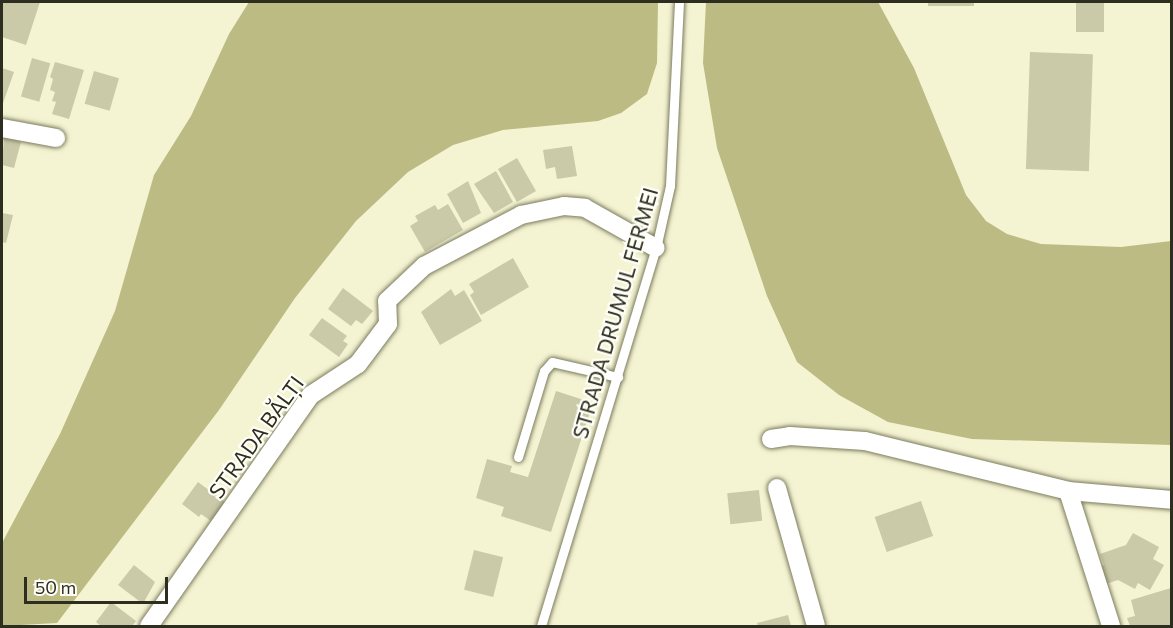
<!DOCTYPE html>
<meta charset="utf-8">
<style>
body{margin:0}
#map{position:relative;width:1173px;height:628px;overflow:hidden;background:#f4f3d2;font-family:Commissioner,sans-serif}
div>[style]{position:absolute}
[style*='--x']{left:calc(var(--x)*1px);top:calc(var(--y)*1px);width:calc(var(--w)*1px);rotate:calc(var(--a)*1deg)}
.water>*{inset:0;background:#bcbb84}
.building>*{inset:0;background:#cacaa9;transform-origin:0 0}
.roads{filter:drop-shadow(0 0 2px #7c7c5e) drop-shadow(0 0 2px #7c7c5e)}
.service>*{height:9px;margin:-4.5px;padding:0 4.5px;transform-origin:4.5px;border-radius:4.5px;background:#fff}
.minor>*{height:18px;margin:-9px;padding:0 9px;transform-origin:9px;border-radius:9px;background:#fff}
span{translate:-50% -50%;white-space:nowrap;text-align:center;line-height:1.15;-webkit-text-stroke:4.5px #fffff8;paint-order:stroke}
.street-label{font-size:21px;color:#2d2d20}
.frame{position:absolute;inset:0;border:3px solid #2d2d20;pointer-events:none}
.scale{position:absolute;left:24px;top:577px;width:144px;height:27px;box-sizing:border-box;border:3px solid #2d2d20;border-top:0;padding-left:8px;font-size:18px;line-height:21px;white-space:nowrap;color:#2d2d20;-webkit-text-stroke:4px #fffff8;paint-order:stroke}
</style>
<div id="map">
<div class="water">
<i style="clip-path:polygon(249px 2px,658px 2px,657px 63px,647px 94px,621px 113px,598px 121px,503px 130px,453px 145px,408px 172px,356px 221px,295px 298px,219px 410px,57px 623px,3px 626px,2px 543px,60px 434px,115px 311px,154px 175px,191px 116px,229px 34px)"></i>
<i style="clip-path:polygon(706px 2px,878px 2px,914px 68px,966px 195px,986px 221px,1007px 234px,1041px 244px,1121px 247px,1171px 241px,1171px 445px,972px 439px,888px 422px,839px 395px,797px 362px,767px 296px,717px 148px,703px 63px)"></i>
</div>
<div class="building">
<i style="clip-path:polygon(2px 2px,40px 2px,26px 45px,2px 37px)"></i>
<i style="left:928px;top:2px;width:46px;height:4px"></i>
<i style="left:1076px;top:2px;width:28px;height:30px"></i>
<i style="left:1030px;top:52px;width:63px;height:117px;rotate:2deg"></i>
<i style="left:32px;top:58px;width:19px;height:40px;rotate:16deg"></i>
<i style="clip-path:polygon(55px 62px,84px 70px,69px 119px,52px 114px,56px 102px,52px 101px,55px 92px,50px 90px,53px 79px,50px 77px)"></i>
<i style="clip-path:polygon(2px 68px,14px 72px,2px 106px)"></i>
<i style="left:94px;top:71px;width:26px;height:34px;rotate:16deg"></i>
<i style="clip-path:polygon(4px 137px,21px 142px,14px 168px,2px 165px)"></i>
<i style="clip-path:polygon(572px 146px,577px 176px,557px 179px,555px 167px,546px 169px,543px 150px)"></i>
<i style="left:517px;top:158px;width:38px;height:22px;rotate:60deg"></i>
<i style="clip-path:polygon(496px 171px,513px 202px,494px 213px,474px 184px)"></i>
<i style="clip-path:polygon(468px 181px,481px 213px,463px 223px,447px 194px)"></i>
<i style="clip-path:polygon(448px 204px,463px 230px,425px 252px,410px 226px,418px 221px,415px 216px,435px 205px,438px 210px)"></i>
<i style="clip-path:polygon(2px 213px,13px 215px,6px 243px,2px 242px)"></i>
<i style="clip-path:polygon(513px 258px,529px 287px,481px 315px,470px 295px,474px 292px,469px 284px)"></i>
<i style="clip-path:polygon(343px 288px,373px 311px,362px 324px,356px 320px,351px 326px,328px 309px)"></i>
<i style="clip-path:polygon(451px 289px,455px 296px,464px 290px,482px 321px,440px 345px,421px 312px)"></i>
<i style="clip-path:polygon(322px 318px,347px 336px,343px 341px,348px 344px,339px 357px,309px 335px)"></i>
<i style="clip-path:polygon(556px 391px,593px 403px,551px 532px,501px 516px,504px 507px,476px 498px,487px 459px,512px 466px,510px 472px,528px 477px)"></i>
<i style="clip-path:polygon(198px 482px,229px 505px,219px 518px,215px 515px,211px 521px,201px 514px,199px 517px,182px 504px)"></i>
<i style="left:759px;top:490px;width:31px;height:32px;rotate:84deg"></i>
<i style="left:921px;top:501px;width:37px;height:49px;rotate:71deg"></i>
<i style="clip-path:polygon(1133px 533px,1159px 547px,1153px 559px,1164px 565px,1150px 590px,1138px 583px,1135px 589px,1118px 580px,1106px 584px,1100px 566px,1104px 565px,1100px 554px,1126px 545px)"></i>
<i style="left:474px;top:550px;width:30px;height:41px;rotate:14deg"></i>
<i style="clip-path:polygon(134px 565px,155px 582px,143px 604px,118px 585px)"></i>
<i style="clip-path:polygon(1171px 588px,1172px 625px,1130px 626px,1127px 618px,1135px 616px,1131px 600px)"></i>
<i style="clip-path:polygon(111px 602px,136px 621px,132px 626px,101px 626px,96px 622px)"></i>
<i style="clip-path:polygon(788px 615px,791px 626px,758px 626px,757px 623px)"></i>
</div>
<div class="roads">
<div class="service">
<i style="--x:518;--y:457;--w:90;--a:-73.2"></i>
<i style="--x:544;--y:371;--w:12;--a:-48"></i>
<i style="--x:552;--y:362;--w:68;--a:12.8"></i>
<i style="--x:541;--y:626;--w:395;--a:-73.1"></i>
<i style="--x:656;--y:248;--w:64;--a:-77.3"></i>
<i style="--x:670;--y:186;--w:184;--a:-87.2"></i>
</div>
<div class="minor">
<i style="--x:2;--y:128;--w:55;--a:10.5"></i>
<i style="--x:771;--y:439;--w:19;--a:-9"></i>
<i style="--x:790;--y:436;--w:75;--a:3.8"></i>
<i style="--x:865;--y:441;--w:209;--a:13.8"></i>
<i style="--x:1068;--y:491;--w:104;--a:4.9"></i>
<i style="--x:777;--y:488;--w:143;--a:74.2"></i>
<i style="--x:1068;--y:491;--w:142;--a:72.3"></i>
<i style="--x:149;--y:626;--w:282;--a:-55"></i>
<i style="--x:311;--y:395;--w:56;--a:-33.4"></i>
<i style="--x:358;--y:364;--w:50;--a:-53.1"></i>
<i style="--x:388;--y:324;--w:23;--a:-92"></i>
<i style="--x:387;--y:301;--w:51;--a:-43.4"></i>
<i style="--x:424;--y:266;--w:110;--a:-27.7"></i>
<i style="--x:521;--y:215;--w:44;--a:-11.8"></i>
<i style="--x:564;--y:206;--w:21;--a:5"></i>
<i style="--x:585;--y:208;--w:81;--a:29.4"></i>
</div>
</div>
<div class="street-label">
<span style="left:615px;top:313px;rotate:-74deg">STRADA DRUMUL FERMEI</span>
<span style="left:256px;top:437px;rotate:-54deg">STRADA BĂLȚI</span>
</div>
<div class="frame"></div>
<div class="scale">50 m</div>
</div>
